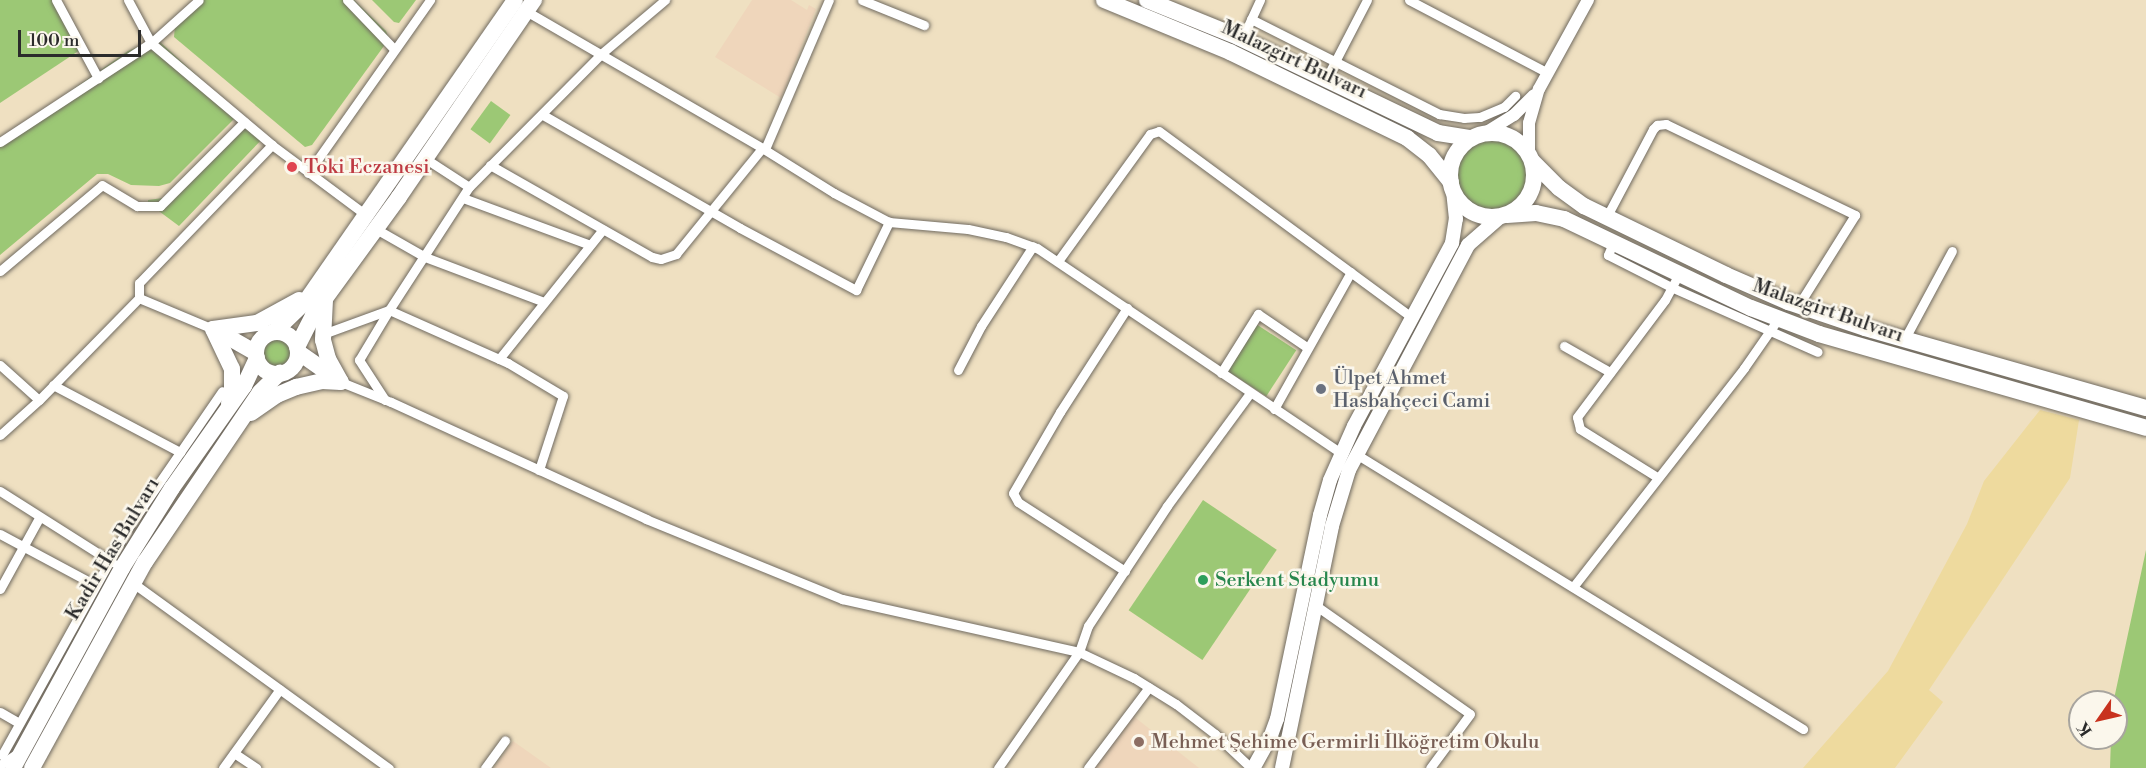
<!DOCTYPE html>
<meta charset="utf-8">
<style>
body{margin:0}
#map{position:relative;width:2146px;height:768px;overflow:hidden;background:#efe0c1;font-family:"Libre Bodoni",serif}
div>[style]{position:absolute}
[style*='--x']{left:calc(var(--x)*1px);top:calc(var(--y)*1px);width:calc(var(--w)*1px);rotate:calc(var(--a)*1deg)}
.built>*{inset:0;background:#efd6bb}
.green>*{inset:0;background:#9cc875;transform-origin:0 0}
.round{border-radius:50%}
.sand>*{inset:0;background:#eeda9e}
.roads{filter:drop-shadow(0 0 2px #706a60) drop-shadow(0 0 2px #706a60)}
.minor>*{height:9px;margin:-4.5px;padding:0 4.5px;transform-origin:4.5px;border-radius:4.5px;background:#fff}
.tertiary>*{height:12px;margin:-6px;padding:0 6px;transform-origin:6px;border-radius:6px;background:#fff}
.secondary>*{height:14px;margin:-7px;padding:0 7px;transform-origin:7px;border-radius:7px;background:#fff}
.trunk>*{height:16px;margin:-8px;padding:0 8px;transform-origin:8px;border-radius:8px;background:#fff}
.trunk>.ring{margin:-8px;padding:0;box-sizing:content-box;background:none;border:16px solid #fff;border-radius:50%}
.dots>*{width:16px;height:16px;translate:-50% -50%;box-sizing:border-box;border:3px solid #fbf7ec;border-radius:50%}
span{translate:-50% -50%;white-space:nowrap;text-align:center;line-height:1.15;-webkit-text-stroke:5px #fbf7ec;paint-order:stroke}
.street-label{font-size:20px;color:#2b2b2b}
.health-label{font-size:20px;color:#be3a42}
.left{translate:0 -50%;text-align:left}
.worship-label{font-size:20px;color:#5b616d}
.leisure-label{font-size:20px;color:#27864d}
.education-label{font-size:20px;color:#785e54}
.north{position:absolute;left:2068px;top:690px;width:60px;height:60px;box-sizing:border-box;background:#fbf7ec;border:2px solid #a8a59f;border-radius:50%;rotate:236deg;font-size:16px;font-weight:700;line-height:24px;text-align:center;color:#2b2b2b}
.north::after{content:'';display:block;margin:auto;width:21px;height:27px;background:#c8321e;clip-path:polygon(50% 0,100% 100%,50% 72%,0 100%)}
.scale{position:absolute;left:18px;top:30px;width:123px;height:27px;box-sizing:border-box;border:3px solid #2b2b2b;border-top:0;padding-left:8px;font-size:18px;line-height:21px;white-space:nowrap;color:#2b2b2b;-webkit-text-stroke:4px #fbf7ec;paint-order:stroke}
</style>
<div id="map">
<div class="built">
<i style="clip-path:polygon(752px 0,791px 0,807px 10px,809px 5px,816px 9px,781px 98px,715px 57px)"></i>
<i style="clip-path:polygon(1132px 715px,1199px 768px,1094px 768px)"></i>
<i style="clip-path:polygon(513px 741px,551px 768px,494px 768px)"></i>
</div>
<div class="green">
<i style="clip-path:polygon(0 0,53px 0,80px 50px,0 103px)"></i>
<i style="clip-path:polygon(202px 0,354px 0,386px 31px,389px 39px,312px 145px,305px 147px,174px 37px,175px 25px)"></i>
<i style="clip-path:polygon(372px 0,416px 0,399px 23px,394px 22px)"></i>
<i style="clip-path:polygon(151px 41px,160px 42px,239px 114px,170px 183px,159px 186px,131px 185px,108px 174px,97px 174px,0 255px,0 140px,128px 51px)"></i>
<i style="left:491px;top:101px;width:24px;height:35px;rotate:36deg"></i>
<i style="clip-path:polygon(249px 122px,266px 135px,179px 226px,148px 203px,148px 200px,163px 198px)"></i>
<i class="round" style="left:1457px;top:140px;width:70px;height:70px"></i>
<i style="left:1256px;top:324px;width:48px;height:55px;rotate:33deg"></i>
<i class="round" style="left:261px;top:336px;width:32px;height:32px"></i>
<i style="left:1203px;top:500px;width:89px;height:133px;rotate:34deg"></i>
<i style="clip-path:polygon(2146px 550px,2146px 768px,2110px 768px,2111px 738px,2116px 738px,2114px 699px)"></i>
</div>
<div class="sand">
<i style="clip-path:polygon(2040px 410px,2079px 420px,2070px 478px,1929px 690px,1943px 702px,1895px 768px,1803px 768px,1888px 671px,1967px 524px,1984px 481px)"></i>
</div>
<div class="roads">
<div class="minor">
<i style="--x:56;--y:0;--w:89;--a:61.7"></i>
<i style="--x:128;--y:0;--w:49;--a:61.9"></i>
<i style="--x:151;--y:43;--w:158;--a:40.1"></i>
<i style="--x:272;--y:145;--w:117;--a:36.7"></i>
<i style="--x:347;--y:0;--w:66;--a:46.2"></i>
<i style="--x:862;--y:0;--w:67;--a:22"></i>
<i style="--x:1409;--y:0;--w:157;--a:27.7"></i>
<i style="--x:526;--y:11;--w:273;--a:30.1"></i>
<i style="--x:762;--y:148;--w:85;--a:32"></i>
<i style="--x:834;--y:193;--w:62;--a:27.8"></i>
<i style="--x:889;--y:222;--w:79;--a:5.1"></i>
<i style="--x:968;--y:229;--w:39;--a:12"></i>
<i style="--x:1006;--y:237;--w:33;--a:20"></i>
<i style="--x:1037;--y:248;--w:367;--a:34"></i>
<i style="--x:1251;--y:19;--w:211;--a:26.8"></i>
<i style="--x:1439;--y:114;--w:25;--a:9"></i>
<i style="--x:1464;--y:118;--w:16;--a:-4"></i>
<i style="--x:1480;--y:117;--w:26;--a:-23"></i>
<i style="--x:1504;--y:107;--w:16;--a:-45"></i>
<i style="--x:1242;--y:39;--w:43;--a:-65.2"></i>
<i style="--x:1326;--y:79;--w:89;--a:-62.6"></i>
<i style="--x:543;--y:115;--w:227;--a:29.8"></i>
<i style="--x:740;--y:228;--w:132;--a:28.1"></i>
<i style="--x:856;--y:290;--w:76;--a:-64.1"></i>
<i style="--x:0;--y:142;--w:181;--a:-33.3"></i>
<i style="--x:151;--y:43;--w:64;--a:-41.9"></i>
<i style="--x:765;--y:149;--w:162;--a:-66.8"></i>
<i style="--x:426;--y:159;--w:51;--a:33.1"></i>
<i style="--x:490;--y:165;--w:186;--a:29.6"></i>
<i style="--x:652;--y:257;--w:9;--a:13"></i>
<i style="--x:661;--y:259;--w:16;--a:-18"></i>
<i style="--x:676;--y:254;--w:136;--a:-50.9"></i>
<i style="--x:308;--y:173;--w:212;--a:-54.8"></i>
<i style="--x:463;--y:198;--w:135;--a:20.3"></i>
<i style="--x:1607;--y:216;--w:98;--a:-62.1"></i>
<i style="--x:1653;--y:129;--w:6;--a:-45"></i>
<i style="--x:1657;--y:125;--w:9;--a:-6"></i>
<i style="--x:1666;--y:124;--w:210;--a:25.7"></i>
<i style="--x:1855;--y:215;--w:107;--a:122.1"></i>
<i style="--x:376;--y:229;--w:56;--a:29.7"></i>
<i style="--x:425;--y:257;--w:127;--a:20.7"></i>
<i style="--x:1613;--y:243;--w:13;--a:113"></i>
<i style="--x:1608;--y:255;--w:73;--a:26.9"></i>
<i style="--x:1673;--y:288;--w:158;--a:23.8"></i>
<i style="--x:1058;--y:261;--w:157;--a:-54.1"></i>
<i style="--x:1150;--y:134;--w:9;--a:-18"></i>
<i style="--x:1159;--y:131;--w:315;--a:36.4"></i>
<i style="--x:0;--y:271;--w:133;--a:-40.1"></i>
<i style="--x:102;--y:185;--w:41;--a:31"></i>
<i style="--x:137;--y:206;--w:23;--a:0"></i>
<i style="--x:160;--y:206;--w:119;--a:-45"></i>
<i style="--x:139;--y:298;--w:15;--a:-90"></i>
<i style="--x:139;--y:283;--w:192;--a:-46.1"></i>
<i style="--x:323;--y:334;--w:70;--a:-20"></i>
<i style="--x:389;--y:310;--w:147;--a:-57"></i>
<i style="--x:469;--y:187;--w:187;--a:-45.2"></i>
<i style="--x:601;--y:54;--w:84;--a:-40.2"></i>
<i style="--x:1904;--y:340;--w:101;--a:-61.7"></i>
<i style="--x:1564;--y:346;--w:53;--a:29.5"></i>
<i style="--x:499;--y:359;--w:166;--a:-51.3"></i>
<i style="--x:0;--y:365;--w:52;--a:41.9"></i>
<i style="--x:39;--y:400;--w:143;--a:-45.6"></i>
<i style="--x:139;--y:298;--w:80;--a:22.7"></i>
<i style="--x:958;--y:370;--w:50;--a:-62.4"></i>
<i style="--x:981;--y:326;--w:95;--a:-57"></i>
<i style="--x:1221;--y:373;--w:70;--a:-57.9"></i>
<i style="--x:1258;--y:314;--w:60;--a:34.2"></i>
<i style="--x:341;--y:382;--w:54;--a:21.8"></i>
<i style="--x:391;--y:402;--w:281;--a:24.6"></i>
<i style="--x:646;--y:519;--w:212;--a:22.2"></i>
<i style="--x:842;--y:599;--w:243;--a:12.6"></i>
<i style="--x:1079;--y:652;--w:61;--a:25.3"></i>
<i style="--x:1134;--y:678;--w:49;--a:31.8"></i>
<i style="--x:1176;--y:704;--w:49;--a:37.6"></i>
<i style="--x:1215;--y:734;--w:50;--a:43.4"></i>
<i style="--x:53;--y:385;--w:144;--a:27.8"></i>
<i style="--x:385;--y:400;--w:48;--a:-123"></i>
<i style="--x:359;--y:360;--w:58;--a:-59"></i>
<i style="--x:389;--y:310;--w:130;--a:24"></i>
<i style="--x:508;--y:363;--w:64;--a:31"></i>
<i style="--x:563;--y:396;--w:78;--a:108"></i>
<i style="--x:1274;--y:409;--w:157;--a:-60.7"></i>
<i style="--x:0;--y:435;--w:52;--a:-41.9"></i>
<i style="--x:1356;--y:454;--w:525;--a:31.6"></i>
<i style="--x:1657;--y:477;--w:91;--a:-148.1"></i>
<i style="--x:1580;--y:429;--w:12;--a:-104"></i>
<i style="--x:1577;--y:417;--w:146;--a:-53.1"></i>
<i style="--x:1665;--y:300;--w:30;--a:-62"></i>
<i style="--x:0;--y:491;--w:133;--a:32.4"></i>
<i style="--x:0;--y:534;--w:108;--a:28.2"></i>
<i style="--x:1125;--y:571;--w:127;--a:-147.2"></i>
<i style="--x:1018;--y:502;--w:10;--a:-119"></i>
<i style="--x:1013;--y:493;--w:94;--a:-59.9"></i>
<i style="--x:1060;--y:412;--w:124;--a:-57.2"></i>
<i style="--x:133;--y:583;--w:316;--a:35.9"></i>
<i style="--x:1573;--y:587;--w:278;--a:-52"></i>
<i style="--x:1744;--y:368;--w:60;--a:-55.2"></i>
<i style="--x:0;--y:589;--w:81;--a:-61.2"></i>
<i style="--x:1315;--y:605;--w:189;--a:35.1"></i>
<i style="--x:1470;--y:714;--w:67;--a:126.5"></i>
<i style="--x:0;--y:712;--w:22;--a:30"></i>
<i style="--x:234;--y:753;--w:27;--a:34"></i>
<i style="--x:2;--y:755;--w:260;--a:-61"></i>
<i style="--x:128;--y:528;--w:166;--a:-55.5"></i>
<i style="--x:0;--y:765;--w:22;--a:-34"></i>
<i style="--x:223;--y:768;--w:97;--a:-54.2"></i>
<i style="--x:485;--y:768;--w:34;--a:-54"></i>
<i style="--x:998;--y:768;--w:141;--a:-55.1"></i>
<i style="--x:1079;--y:652;--w:28;--a:-71"></i>
<i style="--x:1088;--y:626;--w:144;--a:-56.6"></i>
<i style="--x:1167;--y:506;--w:140;--a:-53.7"></i>
<i style="--x:1088;--y:768;--w:101;--a:-53"></i>
</div>
<div class="tertiary">
<i style="--x:1485;--y:133;--w:34;--a:-32"></i>
<i style="--x:1514;--y:115;--w:28;--a:-45"></i>
<i style="--x:1529;--y:154;--w:31;--a:-90"></i>
<i style="--x:1529;--y:123;--w:35;--a:-74"></i>
<i style="--x:1539;--y:89;--w:102;--a:-61.2"></i>
</div>
<div class="secondary">
<i style="--x:1255;--y:765;--w:31;--a:-61"></i>
<i style="--x:1270;--y:738;--w:20;--a:-70"></i>
<i style="--x:1277;--y:719;--w:208;--a:-78.1"></i>
<i style="--x:1320;--y:515;--w:36;--a:-74"></i>
<i style="--x:1330;--y:480;--w:59;--a:-66"></i>
<i style="--x:1354;--y:426;--w:208;--a:-61.8"></i>
<i style="--x:1452;--y:243;--w:24;--a:-81"></i>
<i style="--x:1456;--y:219;--w:29;--a:-96"></i>
<i style="--x:1282;--y:768;--w:247;--a:-78.3"></i>
<i style="--x:1332;--y:526;--w:59;--a:-73.1"></i>
<i style="--x:1349;--y:470;--w:255;--a:-62.1"></i>
<i style="--x:1468;--y:245;--w:43;--a:-41.2"></i>
</div>
<div class="trunk">
<i style="--x:1104;--y:0;--w:136;--a:22.4"></i>
<i style="--x:1230;--y:52;--w:197;--a:25.9"></i>
<i style="--x:1407;--y:138;--w:28;--a:38"></i>
<i style="--x:1429;--y:155;--w:35;--a:51"></i>
<i style="--x:1147;--y:0;--w:98;--a:22.1"></i>
<i style="--x:1238;--y:37;--w:222;--a:25.6"></i>
<i style="--x:1438;--y:133;--w:33;--a:9"></i>
<i class="ring" style="left:1450px;top:133px;width:68px;height:68px"></i>
<i style="--x:1532;--y:161;--w:38;--a:45"></i>
<i style="--x:1559;--y:188;--w:31;--a:36"></i>
<i style="--x:1584;--y:206;--w:158;--a:25.9"></i>
<i style="--x:1726;--y:275;--w:68;--a:23.5"></i>
<i style="--x:1788;--y:302;--w:81;--a:18.7"></i>
<i style="--x:1865;--y:328;--w:292;--a:15.9"></i>
<i style="--x:1507;--y:215;--w:29;--a:-4"></i>
<i style="--x:1536;--y:213;--w:29;--a:12"></i>
<i style="--x:1564;--y:219;--w:207;--a:25.5"></i>
<i style="--x:1751;--y:308;--w:73;--a:20.9"></i>
<i style="--x:1819;--y:334;--w:340;--a:16"></i>
<i style="--x:325;--y:300;--w:40;--a:92.9"></i>
<i style="--x:323;--y:340;--w:20;--a:75"></i>
<i style="--x:328;--y:359;--w:26;--a:61"></i>
<i style="--x:213;--y:329;--w:44;--a:-7.8"></i>
<i style="--x:257;--y:323;--w:48;--a:-28.7"></i>
<i style="--x:213;--y:329;--w:44;--a:64.6"></i>
<i style="--x:232;--y:369;--w:19;--a:90"></i>
<i style="--x:232;--y:388;--w:16;--a:101"></i>
<i style="--x:214;--y:329;--w:48;--a:29.7"></i>
<i style="--x:274;--y:332;--w:45;--a:-44.1"></i>
<i style="--x:306;--y:301;--w:366;--a:-55.2"></i>
<i class="ring" style="left:256px;top:332px;width:26px;height:26px"></i>
<i style="--x:297;--y:347;--w:36;--a:-63"></i>
<i style="--x:313;--y:315;--w:146;--a:-53.9"></i>
<i style="--x:399;--y:197;--w:239;--a:-55.6"></i>
<i style="--x:298;--y:352;--w:49;--a:35"></i>
<i style="--x:251;--y:413;--w:32;--a:-35"></i>
<i style="--x:277;--y:395;--w:21;--a:-23"></i>
<i style="--x:296;--y:387;--w:27;--a:-13"></i>
<i style="--x:322;--y:381;--w:19;--a:3"></i>
<i style="--x:13;--y:768;--w:228;--a:-61.4"></i>
<i style="--x:122;--y:568;--w:94;--a:-58"></i>
<i style="--x:172;--y:488;--w:125;--a:-54.8"></i>
<i style="--x:244;--y:386;--w:31;--a:-65"></i>
<i style="--x:32;--y:768;--w:235;--a:-61.3"></i>
<i style="--x:145;--y:562;--w:205;--a:-55.9"></i>
<i style="--x:260;--y:392;--w:28;--a:-44"></i>
</div>
</div>
<div class="dots">
<i style="left:292px;top:167px;background:#e0444e"></i>
<i style="left:1321px;top:389px;background:#6b7280"></i>
<i style="left:1203px;top:580px;background:#2e9e5b"></i>
<i style="left:1139px;top:742px;background:#8d6e63"></i>
</div>
<div class="street-label">
<span style="left:1294px;top:60px;rotate:25deg">Malazgirt Bulvarı</span>
<span style="left:1828px;top:311px;rotate:19deg">Malazgirt Bulvarı</span>
<span style="left:113px;top:549px;rotate:-59deg">Kadir Has Bulvarı</span>
</div>
<div class="health-label">
<span class="left" style="left:304px;top:167px">Toki Eczanesi</span>
</div>
<div class="worship-label">
<span class="left" style="left:1333px;top:390px">Ülpet Ahmet<br>Hasbahçeci Cami</span>
</div>
<div class="leisure-label">
<span class="left" style="left:1215px;top:580px">Serkent Stadyumu</span>
</div>
<div class="education-label">
<span class="left" style="left:1151px;top:742px">Mehmet Şehime Germirli İlköğretim Okulu</span>
</div>
<div class="north">K</div>
<div class="scale">100 m</div>
</div>
